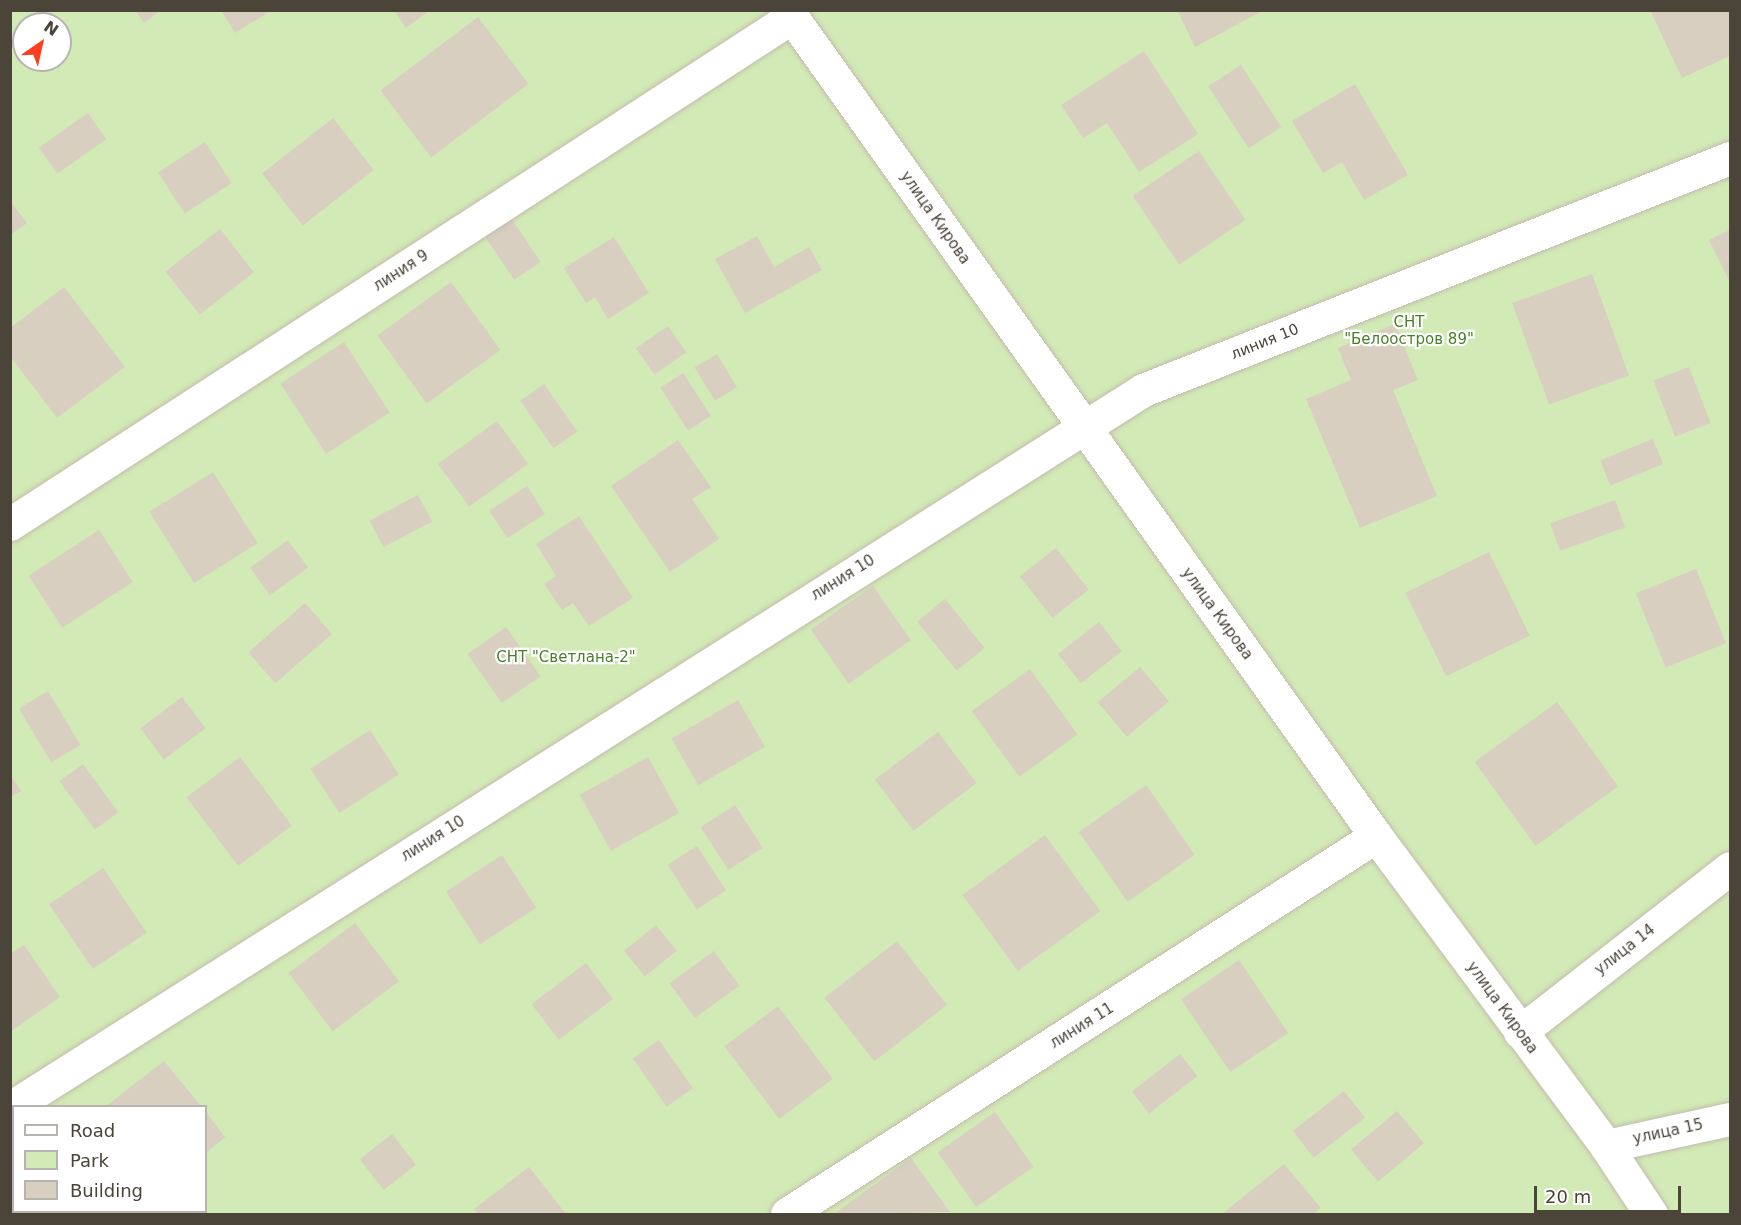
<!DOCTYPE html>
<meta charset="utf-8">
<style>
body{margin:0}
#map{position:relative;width:1741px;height:1225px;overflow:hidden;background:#f6f3ec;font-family:"DejaVu Sans",sans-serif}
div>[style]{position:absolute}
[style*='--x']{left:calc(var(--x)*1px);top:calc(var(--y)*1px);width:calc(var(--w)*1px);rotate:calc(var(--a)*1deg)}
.green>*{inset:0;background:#d2eab5}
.building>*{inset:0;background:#d8cfc1;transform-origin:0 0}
.roads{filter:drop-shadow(0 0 2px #c2bbae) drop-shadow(0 0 2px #c2bbae)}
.minor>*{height:33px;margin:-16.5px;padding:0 16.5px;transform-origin:16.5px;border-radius:16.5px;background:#fff}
span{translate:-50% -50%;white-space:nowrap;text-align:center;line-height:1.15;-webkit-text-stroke:4.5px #fff;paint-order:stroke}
.street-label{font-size:15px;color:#4b4439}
.park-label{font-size:15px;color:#4a7f2a}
.frame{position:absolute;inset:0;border:12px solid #4b4439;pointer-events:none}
.legend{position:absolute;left:12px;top:1105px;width:195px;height:108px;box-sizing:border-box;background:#fff;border:2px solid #b7b4b0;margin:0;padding:8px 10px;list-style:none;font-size:18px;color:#4b4439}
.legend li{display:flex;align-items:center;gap:12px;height:30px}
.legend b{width:30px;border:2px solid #b7b4b0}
.north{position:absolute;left:12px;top:12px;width:60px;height:60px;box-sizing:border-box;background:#fff;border:2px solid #b7b4b0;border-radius:50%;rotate:34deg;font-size:16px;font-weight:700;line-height:24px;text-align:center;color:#4b4439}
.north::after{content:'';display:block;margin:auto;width:21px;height:27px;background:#fc3f1d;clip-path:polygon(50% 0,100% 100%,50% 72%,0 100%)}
.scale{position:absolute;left:1534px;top:1186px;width:147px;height:27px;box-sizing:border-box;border:3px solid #4b4439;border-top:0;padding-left:8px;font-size:18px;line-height:21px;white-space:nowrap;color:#4b4439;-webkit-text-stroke:4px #fff;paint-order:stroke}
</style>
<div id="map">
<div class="green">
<i style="clip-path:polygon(evenodd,10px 11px,1730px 11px,1730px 1214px,11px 1214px,10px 11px,24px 24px,60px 24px,60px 60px,24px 60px,24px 24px,10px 11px,14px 1106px,206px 1106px,206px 1212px,14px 1212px,14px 1106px)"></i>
</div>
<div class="building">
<i style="clip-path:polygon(135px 10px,161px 10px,144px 23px)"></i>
<i style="clip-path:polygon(221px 10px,272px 10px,235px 33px)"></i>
<i style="clip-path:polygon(394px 10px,430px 10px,406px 28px)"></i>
<i style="clip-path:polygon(1177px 10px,1264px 10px,1195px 47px)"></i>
<i style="clip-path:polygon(1650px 10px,1730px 10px,1730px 56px,1682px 78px)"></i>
<i style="left:478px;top:17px;width:84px;height:122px;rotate:53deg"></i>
<i style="clip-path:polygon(1144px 51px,1198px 134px,1139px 172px,1107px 123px,1083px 138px,1061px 105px)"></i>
<i style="left:1241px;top:65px;width:74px;height:39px;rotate:57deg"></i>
<i style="clip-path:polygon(1355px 84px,1408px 175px,1364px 200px,1342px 162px,1323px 173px,1292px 121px)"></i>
<i style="left:88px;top:113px;width:32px;height:60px;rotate:55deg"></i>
<i style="left:333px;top:118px;width:66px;height:90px;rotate:52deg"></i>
<i style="left:205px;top:142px;width:49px;height:56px;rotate:57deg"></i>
<i style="left:1199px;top:151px;width:83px;height:80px;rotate:56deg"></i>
<i style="clip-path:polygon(10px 201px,27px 223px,10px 235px)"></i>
<i style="left:511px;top:218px;width:53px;height:32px;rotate:56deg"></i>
<i style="left:220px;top:229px;width:55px;height:69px;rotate:52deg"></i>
<i style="clip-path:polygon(1730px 230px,1730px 282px,1709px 240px)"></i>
<i style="clip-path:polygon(757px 236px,774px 267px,809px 247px,822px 270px,745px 313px,715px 259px)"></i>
<i style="clip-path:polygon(614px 237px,649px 293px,608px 319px,595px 297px,586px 303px,564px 268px)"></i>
<i style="left:1592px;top:274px;width:108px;height:85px;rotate:70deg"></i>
<i style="left:451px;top:282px;width:84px;height:91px;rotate:54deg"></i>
<i style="clip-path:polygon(64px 287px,125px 367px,57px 418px,10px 356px,10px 328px)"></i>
<i style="clip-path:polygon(1395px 324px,1418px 380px,1393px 390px,1437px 496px,1360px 528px,1306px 399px,1351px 380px,1338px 348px)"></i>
<i style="left:668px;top:326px;width:32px;height:39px;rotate:55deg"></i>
<i style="left:344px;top:342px;width:84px;height:76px;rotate:57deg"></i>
<i style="left:717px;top:354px;width:39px;height:26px;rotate:59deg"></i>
<i style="left:1689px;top:367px;width:60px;height:38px;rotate:69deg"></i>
<i style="left:683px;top:373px;width:51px;height:27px;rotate:57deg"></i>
<i style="left:544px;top:384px;width:58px;height:29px;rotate:55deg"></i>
<i style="left:497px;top:421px;width:53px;height:73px;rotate:54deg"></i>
<i style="left:1653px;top:439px;width:27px;height:57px;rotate:68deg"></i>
<i style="clip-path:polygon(678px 440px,711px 487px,692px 499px,719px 539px,670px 572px,611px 486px)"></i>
<i style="left:213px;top:472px;width:84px;height:75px;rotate:58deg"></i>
<i style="left:527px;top:486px;width:33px;height:45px;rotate:57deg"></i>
<i style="left:418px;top:495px;width:30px;height:55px;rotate:62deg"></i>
<i style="left:1615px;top:500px;width:29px;height:69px;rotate:70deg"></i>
<i style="clip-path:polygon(579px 516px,633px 598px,589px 626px,573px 603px,562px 610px,544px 584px,556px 576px,536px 544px)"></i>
<i style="left:99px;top:530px;width:62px;height:84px;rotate:57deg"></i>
<i style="left:288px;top:540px;width:34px;height:47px;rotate:54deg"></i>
<i style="left:1056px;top:548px;width:53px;height:46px;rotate:52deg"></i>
<i style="left:1489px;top:552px;width:93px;height:93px;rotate:64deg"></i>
<i style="left:1696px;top:569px;width:80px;height:65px;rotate:68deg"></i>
<i style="left:873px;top:586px;width:66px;height:76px;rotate:55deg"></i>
<i style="left:945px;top:599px;width:63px;height:36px;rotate:51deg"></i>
<i style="left:305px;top:603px;width:41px;height:75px;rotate:49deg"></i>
<i style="left:1099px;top:622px;width:37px;height:52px;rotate:52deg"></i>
<i style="left:506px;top:627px;width:60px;height:47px;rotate:55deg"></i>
<i style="left:1140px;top:667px;width:45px;height:55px;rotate:50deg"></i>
<i style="left:1030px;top:669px;width:81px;height:72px;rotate:54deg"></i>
<i style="left:48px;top:691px;width:63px;height:34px;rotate:59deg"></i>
<i style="left:182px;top:697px;width:39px;height:52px;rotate:53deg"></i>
<i style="left:738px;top:700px;width:54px;height:77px;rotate:60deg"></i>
<i style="left:1557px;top:702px;width:104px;height:102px;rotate:54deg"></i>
<i style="left:370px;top:730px;width:53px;height:71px;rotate:57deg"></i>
<i style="left:938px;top:732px;width:64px;height:79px;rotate:53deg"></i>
<i style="left:240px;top:757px;width:86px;height:67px;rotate:53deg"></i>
<i style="left:648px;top:757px;width:64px;height:78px;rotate:61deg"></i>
<i style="left:83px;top:764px;width:60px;height:29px;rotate:54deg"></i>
<i style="clip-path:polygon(10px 775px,21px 791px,10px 797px)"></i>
<i style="left:1146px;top:785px;width:85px;height:82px;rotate:55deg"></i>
<i style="left:735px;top:805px;width:51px;height:41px;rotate:57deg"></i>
<i style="left:1045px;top:835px;width:94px;height:102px;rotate:54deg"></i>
<i style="left:697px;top:846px;width:53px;height:35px;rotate:57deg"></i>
<i style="left:502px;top:855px;width:63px;height:67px;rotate:57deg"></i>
<i style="left:103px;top:868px;width:78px;height:65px;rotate:56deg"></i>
<i style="left:355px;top:923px;width:73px;height:83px;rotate:53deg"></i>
<i style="left:656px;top:925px;width:33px;height:41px;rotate:51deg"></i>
<i style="left:897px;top:941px;width:81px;height:92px;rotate:52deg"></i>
<i style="clip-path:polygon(24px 945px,60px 997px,10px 1032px,10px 954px)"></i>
<i style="left:714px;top:951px;width:43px;height:55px;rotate:54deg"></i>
<i style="left:1239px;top:960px;width:88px;height:70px;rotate:56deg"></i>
<i style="left:586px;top:963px;width:45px;height:68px;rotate:53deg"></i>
<i style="left:778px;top:1006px;width:91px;height:67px;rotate:53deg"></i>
<i style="left:659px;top:1040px;width:59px;height:32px;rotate:55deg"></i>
<i style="left:1180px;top:1054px;width:28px;height:61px;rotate:52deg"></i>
<i style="clip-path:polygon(164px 1061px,201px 1106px,106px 1106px)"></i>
<i style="left:1344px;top:1091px;width:34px;height:65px;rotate:52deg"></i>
<i style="left:1397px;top:1111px;width:42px;height:60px;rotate:50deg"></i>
<i style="clip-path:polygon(206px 1112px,225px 1137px,206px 1153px)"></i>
<i style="left:995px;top:1112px;width:67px;height:70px;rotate:55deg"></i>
<i style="left:392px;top:1134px;width:39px;height:41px;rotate:52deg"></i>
<i style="clip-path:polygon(911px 1158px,950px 1212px,834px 1214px)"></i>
<i style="clip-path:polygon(1284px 1164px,1321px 1208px,1313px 1214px,1222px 1214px)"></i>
<i style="clip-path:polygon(529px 1167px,566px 1214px,478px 1214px,474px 1209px)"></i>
<i style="clip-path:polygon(52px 1212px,102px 1212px,98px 1214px)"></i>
</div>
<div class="roads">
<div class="minor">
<i style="--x:787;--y:10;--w:1014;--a:54.51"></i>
<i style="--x:1376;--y:836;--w:386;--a:53.4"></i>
<i style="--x:1606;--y:1146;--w:82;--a:56.5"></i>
<i style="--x:10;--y:524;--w:932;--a:-32.96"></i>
<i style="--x:1520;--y:1032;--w:266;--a:-38"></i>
<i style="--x:10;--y:1108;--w:1341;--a:-32.36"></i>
<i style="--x:1143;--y:390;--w:631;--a:-21.57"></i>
<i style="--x:1606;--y:1146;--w:127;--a:-12.3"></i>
<i style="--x:787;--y:1214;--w:700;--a:-32.69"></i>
</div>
</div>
<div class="street-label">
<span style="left:935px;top:218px;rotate:55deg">улица Кирова</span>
<span style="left:401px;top:271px;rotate:-33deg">линия 9</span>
<span style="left:1265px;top:342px;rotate:-22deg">линия 10</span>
<span style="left:843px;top:578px;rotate:-32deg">линия 10</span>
<span style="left:1217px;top:614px;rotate:54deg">улица Кирова</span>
<span style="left:433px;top:839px;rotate:-32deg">линия 10</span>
<span style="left:1625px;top:950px;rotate:-38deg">улица 14</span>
<span style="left:1502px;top:1008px;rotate:54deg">улица Кирова</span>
<span style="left:1082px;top:1026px;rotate:-32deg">линия 11</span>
<span style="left:1668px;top:1132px;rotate:-12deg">улица 15</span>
</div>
<div class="park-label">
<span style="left:1409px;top:331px">СНТ<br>"Белоостров 89"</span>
<span style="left:566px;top:658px">СНТ "Светлана-2"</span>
</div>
<div class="frame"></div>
<ul class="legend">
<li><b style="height:8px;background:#fff"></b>Road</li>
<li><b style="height:16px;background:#d2eab5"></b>Park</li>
<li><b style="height:16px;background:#d8cfc1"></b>Building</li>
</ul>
<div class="north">N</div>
<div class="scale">20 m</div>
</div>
